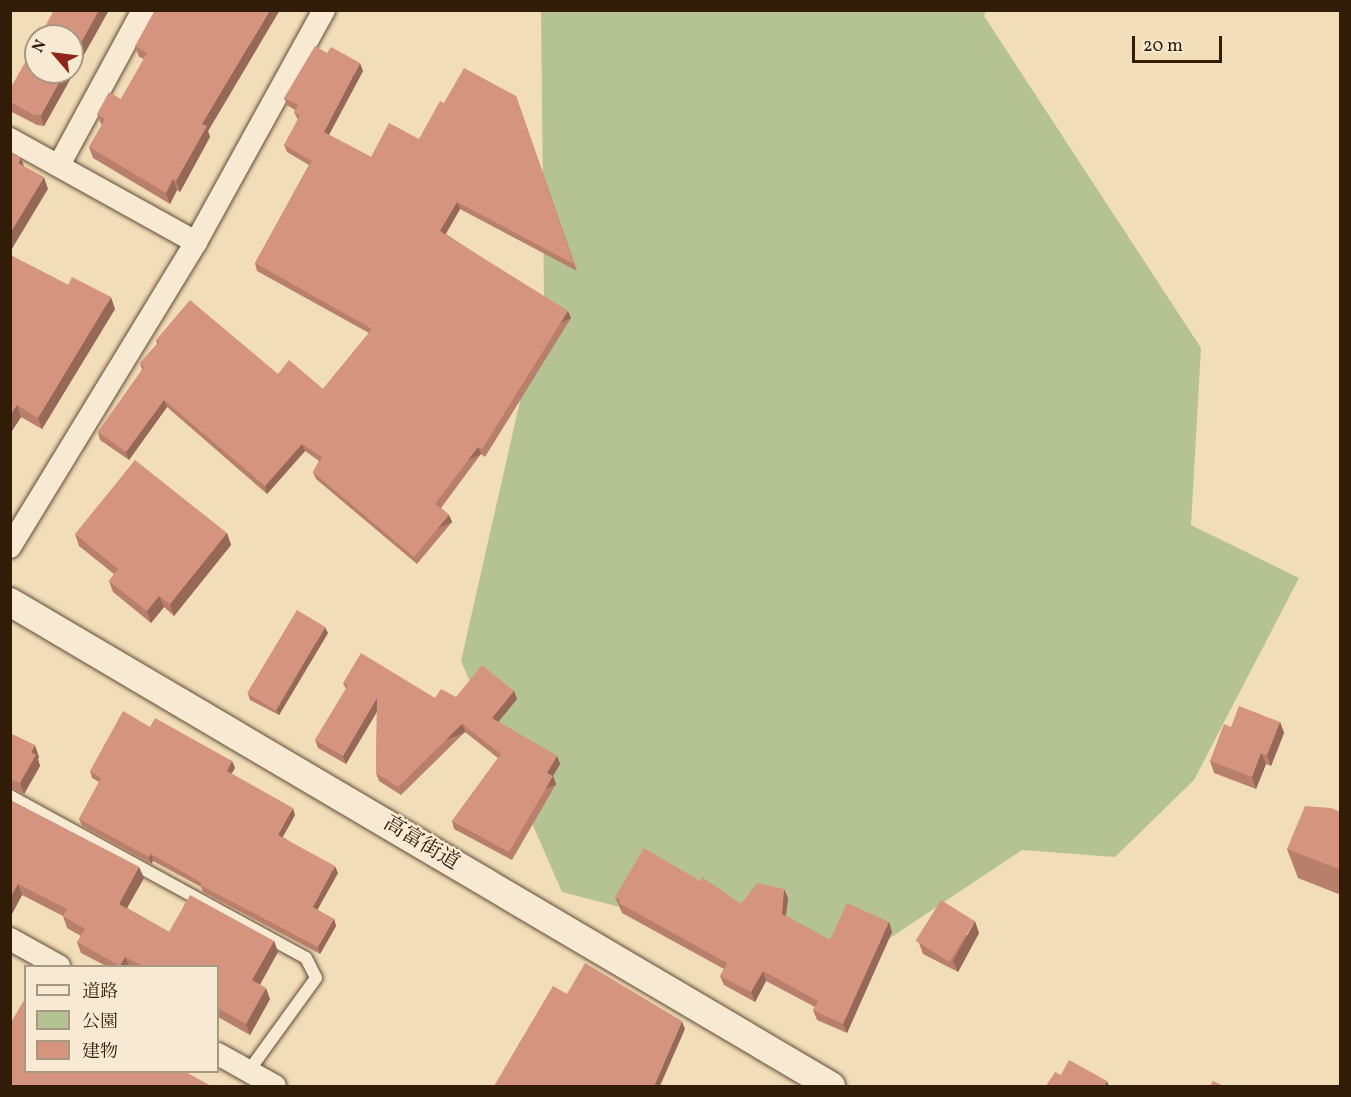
<!DOCTYPE html>
<meta charset="utf-8">
<style>
body{margin:0}
#map{position:relative;width:1351px;height:1097px;overflow:hidden;background:#f2ddb9;font-family:Vollkorn,"Noto Serif JP",serif}
div>[style]{position:absolute}
[style*='--x']{left:calc(var(--x)*1px);top:calc(var(--y)*1px);width:calc(var(--w)*1px);rotate:calc(var(--a)*1deg)}
.green>*{inset:0;background:#b5c294}
.roads{filter:drop-shadow(0 0 2px #614c34) drop-shadow(0 0 2px #614c34)}
.service>*{height:12px;margin:-6px;padding:0 6px;transform-origin:6px;border-radius:6px;background:#f7e9d2}
.minor>*{height:22px;margin:-11px;padding:0 11px;transform-origin:11px;border-radius:11px;background:#f7e9d2}
.tertiary>*{height:28px;margin:-14px;padding:0 14px;transform-origin:14px;border-radius:14px;background:#f7e9d2}
.wall>*{inset:0;background:#b77f6c}
.shaded-wall>*{inset:0;background:#956858;transform-origin:0 0}
.building>*{inset:0;background:#d5947d;transform-origin:0 0}
span{translate:-50% -50%;white-space:nowrap;text-align:center;line-height:1.15;-webkit-text-stroke:4.5px #f7e9d2;paint-order:stroke}
.street-label{font-size:21px;color:#311c07}
.frame{position:absolute;inset:0;border:12px solid #311c07;pointer-events:none}
.legend{position:absolute;left:24px;top:965px;width:195px;height:108px;box-sizing:border-box;background:#f7e9d2;border:2px solid #a89781;margin:0;padding:8px 10px;list-style:none;font-size:18px;color:#311c07}
.legend li{display:flex;align-items:center;gap:12px;height:30px}
.legend b{width:30px;border:2px solid #a89781}
.north{position:absolute;left:24px;top:24px;width:60px;height:60px;box-sizing:border-box;background:#f7e9d2;border:2px solid #a89781;border-radius:50%;rotate:298deg;font-size:16px;font-weight:700;line-height:24px;text-align:center;color:#311c07}
.north::after{content:'';display:block;margin:auto;width:21px;height:27px;background:#8f2418;clip-path:polygon(50% 0,100% 100%,50% 72%,0 100%)}
.scale{position:absolute;left:1132px;top:36px;width:90px;height:27px;box-sizing:border-box;border:3px solid #311c07;border-top:0;padding-left:8px;font-size:18px;line-height:21px;white-space:nowrap;color:#311c07;-webkit-text-stroke:4px #f7e9d2;paint-order:stroke}
</style>
<div id="map">
<div class="green">
<i style="clip-path:polygon(541px 11px,986px 11px,984px 16px,1201px 348px,1191px 525px,1299px 578px,1194px 780px,1115px 857px,1022px 850px,848px 966px,562px 892px,461px 661px,544px 295px)"></i>
</div>
<div class="roads">
<div class="service">
<i style="--x:10;--y:796;--w:337;--a:28.7"></i>
<i style="--x:306;--y:958;--w:22;--a:63"></i>
<i style="--x:316;--y:978;--w:116;--a:125.9"></i>
</div>
<div class="minor">
<i style="--x:10;--y:139;--w:213;--a:29"></i>
<i style="--x:59;--y:165;--w:176;--a:-61.5"></i>
<i style="--x:10;--y:547;--w:357;--a:-58.6"></i>
<i style="--x:196;--y:242;--w:265;--a:-61.1"></i>
<i style="--x:10;--y:939;--w:56;--a:28.9"></i>
<i style="--x:218;--y:1054;--w:65;--a:29.3"></i>
</div>
<div class="tertiary">
<i style="--x:10;--y:602;--w:953;--a:30.52"></i>
</div>
</div>
<div class="wall">
<i style="clip-path:polygon(54px 10px,109px 10px,44px 126px,37px 125px,10px 111px,10px 102px)"></i>
<i style="clip-path:polygon(259px 45px,208px 131px,210px 137px,180px 192px,177px 190px,170px 204px,93px 158px,89px 147px,102px 125px,101px 124px,97px 114px,121px 99px,144px 59px,139px 57px,135px 46px)"></i>
<i style="clip-path:polygon(363px 71px,329px 135px,371px 157px,419px 139px,444px 103px,516px 96px,577px 271px,460px 209px,446px 234px,571px 318px,485px 457px,481px 454px,441px 508px,449px 515px,452px 522px,417px 564px,316px 479px,313px 472px,319px 461px,305px 451px,267px 494px,167px 407px,129px 460px,100px 440px,98px 432px,142px 370px,140px 363px,157px 344px,156px 340px,278px 374px,323px 389px,369px 333px,257px 271px,255px 263px,309px 165px,287px 152px,284px 145px,298px 120px,294px 112px,295px 110px,287px 105px,284px 98px)"></i>
<i style="clip-path:polygon(10px 255px,115px 309px,42px 429px,21px 417px,10px 434px)"></i>
<i style="clip-path:polygon(227px 533px,231px 545px,174px 616px,164px 607px,151px 623px,113px 592px,109px 581px,114px 574px,79px 546px,75px 534px)"></i>
<i style="clip-path:polygon(328px 633px,279px 715px,250px 700px,248px 694px)"></i>
<i style="clip-path:polygon(343px 683px,435px 698px,456px 697px,514px 691px,517px 699px,498px 722px,557px 756px,560px 764px,553px 776px,556px 784px,512px 860px,454px 829px,452px 821px,498px 758px,465px 732px,401px 795px,379px 781px,376px 773px,377px 712px,346px 764px,318px 748px,315px 740px,346px 689px)"></i>
<i style="clip-path:polygon(1280px 722px,1284px 733px,1271px 766px,1266px 764px,1256px 789px,1214px 773px,1210px 761px,1231px 727px)"></i>
<i style="clip-path:polygon(150px 727px,232px 761px,235px 768px,231px 774px,295px 815px,283px 837px,338px 873px,317px 910px,334px 919px,336px 926px,320px 954px,203px 892px,201px 887px,153px 861px,151px 864px,82px 826px,79px 819px,99px 782px,92px 778px,90px 771px)"></i>
<i style="clip-path:polygon(10px 733px,39px 757px,38px 759px,40px 766px,24px 794px,10px 788px)"></i>
<i style="clip-path:polygon(10px 800px,139px 867px,144px 878px,127px 908px,169px 932px,274px 941px,278px 952px,260px 985px,270px 999px,250px 1035px,218px 1017px,218px 966px,106px 966px,81px 953px,77px 942px,81px 936px,67px 928px,63px 916px,22px 895px,10px 916px)"></i>
<i style="clip-path:polygon(1341px 812px,1341px 895px,1298px 878px,1287px 849px)"></i>
<i style="clip-path:polygon(700px 881px,741px 904px,784px 889px,788px 898px,786px 916px,830px 940px,889px 922px,892px 932px,847px 1033px,817px 1020px,813px 1010px,815px 1007px,766px 981px,755px 1002px,724px 985px,720px 976px,724px 969px,622px 913px,615px 897px)"></i>
<i style="clip-path:polygon(979px 933px,958px 972px,923px 954px,919px 943px)"></i>
</div>
<div class="shaded-wall">
<i style="clip-path:polygon(99px 10px,109px 10px,44px 126px,41px 115px,65px 72px,72px 72px,72px 59px)"></i>
<i style="clip-path:polygon(270px 10px,280px 10px,208px 131px,210px 137px,180px 192px,176px 181px,202px 124px)"></i>
<i style="clip-path:polygon(360px 63px,363px 71px,326px 140px,324px 132px)"></i>
<i style="clip-path:polygon(21px 158px,25px 169px,18px 163px)"></i>
<i style="clip-path:polygon(44px 177px,48px 189px,10px 252px,10px 233px)"></i>
<i style="clip-path:polygon(173px 179px,177px 190px,170px 204px,166px 193px)"></i>
<i style="clip-path:polygon(457px 202px,460px 209px,443px 238px,440px 231px)"></i>
<i style="clip-path:polygon(111px 297px,115px 309px,42px 429px,38px 418px)"></i>
<i style="left:568px;top:311px;width:8px;height:163px;rotate:67deg"></i>
<i style="clip-path:polygon(164px 400px,167px 407px,129px 460px,126px 452px)"></i>
<i style="clip-path:polygon(17px 405px,21px 417px,10px 434px,10px 416px)"></i>
<i style="clip-path:polygon(302px 444px,305px 451px,267px 494px,265px 486px)"></i>
<i style="left:478px;top:447px;width:8px;height:71px;rotate:67deg"></i>
<i style="left:449px;top:515px;width:8px;height:55px;rotate:67deg"></i>
<i style="clip-path:polygon(227px 533px,231px 545px,174px 616px,170px 604px)"></i>
<i style="clip-path:polygon(159px 596px,164px 607px,151px 623px,147px 611px)"></i>
<i style="clip-path:polygon(325px 627px,328px 633px,279px 715px,277px 710px)"></i>
<i style="clip-path:polygon(514px 691px,517px 699px,495px 726px,492px 718px)"></i>
<i style="clip-path:polygon(377px 698px,380px 706px,346px 764px,343px 756px)"></i>
<i style="clip-path:polygon(1280px 722px,1284px 733px,1271px 766px,1267px 755px)"></i>
<i style="left:462px;top:724px;width:9px;height:90px;rotate:69deg"></i>
<i style="clip-path:polygon(35px 745px,39px 757px,38px 759px,40px 766px,24px 794px,20px 783px,31px 752px)"></i>
<i style="clip-path:polygon(1261px 753px,1266px 764px,1256px 789px,1252px 777px)"></i>
<i style="clip-path:polygon(557px 756px,560px 764px,550px 781px,547px 773px)"></i>
<i style="clip-path:polygon(232px 761px,235px 768px,229px 778px,227px 771px)"></i>
<i style="left:553px;top:776px;width:9px;height:88px;rotate:69deg"></i>
<i style="clip-path:polygon(293px 808px,295px 815px,280px 841px,278px 835px)"></i>
<i style="clip-path:polygon(151px 854px,153px 861px,151px 864px,149px 857px)"></i>
<i style="clip-path:polygon(335px 866px,338px 873px,315px 914px,313px 907px)"></i>
<i style="clip-path:polygon(139px 867px,144px 878px,123px 915px,119px 904px)"></i>
<i style="clip-path:polygon(18px 884px,22px 895px,11px 916px,10px 898px)"></i>
<i style="clip-path:polygon(784px 889px,788px 898px,785px 923px,782px 914px)"></i>
<i style="clip-path:polygon(334px 919px,336px 926px,320px 954px,318px 947px)"></i>
<i style="clip-path:polygon(975px 921px,979px 933px,958px 972px,953px 961px)"></i>
<i style="clip-path:polygon(889px 922px,892px 932px,847px 1033px,843px 1024px)"></i>
<i style="clip-path:polygon(274px 941px,278px 952px,256px 991px,252px 980px)"></i>
<i style="clip-path:polygon(125px 957px,129px 966px,120px 966px)"></i>
<i style="clip-path:polygon(763px 971px,766px 981px,755px 1002px,751px 992px)"></i>
<i style="clip-path:polygon(266px 988px,270px 999px,250px 1035px,246px 1024px)"></i>
<i style="clip-path:polygon(682px 1021px,685px 1029px,660px 1086px,654px 1086px)"></i>
<i style="clip-path:polygon(1107px 1081px,1109px 1086px,1104px 1086px)"></i>
</div>
<div class="building">
<i style="clip-path:polygon(54px 10px,99px 10px,72px 59px,72px 36px,40px 36px)"></i>
<i style="clip-path:polygon(155px 10px,270px 10px,202px 124px,207px 126px,176px 181px,173px 179px,166px 193px,89px 147px,105px 119px,97px 114px,109px 92px,121px 99px,147px 53px,135px 46px)"></i>
<i style="clip-path:polygon(36px 43px,36px 72px,65px 72px,41px 115px,34px 115px,10px 102px,10px 89px)"></i>
<i style="clip-path:polygon(315px 46px,327px 53px,331px 47px,360px 63px,324px 132px,371px 157px,389px 123px,419px 139px,440px 101px,444px 103px,464px 68px,516px 96px,574px 264px,457px 202px,440px 231px,568px 311px,482px 449px,478px 447px,435px 504px,449px 515px,414px 557px,313px 472px,322px 457px,302px 444px,265px 486px,164px 400px,126px 452px,98px 432px,144px 367px,140px 363px,159px 342px,156px 340px,190px 300px,278px 374px,289px 360px,323px 389px,372px 329px,255px 263px,312px 161px,284px 145px,300px 115px,294px 112px,298px 105px,284px 98px)"></i>
<i style="clip-path:polygon(10px 152px,21px 158px,18px 163px,44px 177px,10px 233px)"></i>
<i style="clip-path:polygon(10px 255px,68px 285px,72px 277px,111px 297px,38px 418px,17px 405px,10px 416px)"></i>
<i style="clip-path:polygon(135px 460px,227px 533px,170px 604px,159px 596px,147px 611px,109px 581px,118px 569px,75px 534px)"></i>
<i style="left:297px;top:610px;width:33px;height:97px;rotate:31deg"></i>
<i style="clip-path:polygon(361px 653px,435px 698px,441px 689px,456px 697px,482px 665px,514px 691px,492px 718px,557px 756px,547px 773px,553px 776px,509px 852px,452px 821px,501px 754px,462px 724px,398px 787px,376px 773px,377px 698px,343px 756px,315px 740px,348px 685px,343px 683px)"></i>
<i style="clip-path:polygon(1239px 706px,1280px 722px,1267px 755px,1261px 753px,1252px 777px,1210px 761px,1224px 724px,1231px 727px)"></i>
<i style="clip-path:polygon(123px 711px,150px 727px,155px 718px,232px 761px,227px 771px,293px 808px,278px 835px,335px 866px,313px 907px,334px 919px,318px 947px,200px 885px,202px 883px,151px 854px,149px 857px,79px 819px,101px 778px,90px 771px)"></i>
<i style="clip-path:polygon(10px 733px,35px 745px,31px 752px,36px 755px,20px 783px,10px 779px)"></i>
<i style="clip-path:polygon(10px 800px,139px 867px,119px 904px,169px 932px,190px 895px,274px 941px,252px 980px,266px 988px,246px 1024px,218px 1008px,218px 966px,143px 966px,125px 957px,120px 966px,77px 942px,85px 929px,63px 916px,67px 909px,18px 884px,10px 898px)"></i>
<i style="clip-path:polygon(1305px 806px,1331px 808px,1341px 812px,1341px 870px,1287px 849px)"></i>
<i style="clip-path:polygon(644px 848px,700px 881px,702px 877px,741px 904px,757px 883px,784px 889px,782px 914px,830px 940px,847px 903px,889px 922px,843px 1024px,813px 1010px,818px 1001px,763px 971px,751px 992px,720px 976px,727px 963px,619px 903px,620px 900px,615px 897px)"></i>
<i style="left:941px;top:900px;width:40px;height:48px;rotate:32deg"></i>
<i style="clip-path:polygon(585px 963px,682px 1021px,654px 1086px,494px 1086px,553px 986px,567px 994px)"></i>
<i style="clip-path:polygon(26px 997px,26px 1071px,184px 1071px,211px 1086px,10px 1086px,10px 1024px)"></i>
<i style="clip-path:polygon(1069px 1060px,1107px 1081px,1104px 1086px,1046px 1086px,1055px 1072px,1061px 1075px)"></i>
<i style="clip-path:polygon(1213px 1081px,1224px 1086px,1210px 1086px)"></i>
</div>
<div class="street-label">
<span style="left:421px;top:844px;rotate:31deg">高富街道</span>
</div>
<div class="frame"></div>
<ul class="legend">
<li><b style="height:8px;background:#f7e9d2"></b>道路</li>
<li><b style="height:16px;background:#b5c294"></b>公園</li>
<li><b style="height:16px;background:#d5947d"></b>建物</li>
</ul>
<div class="north">N</div>
<div class="scale">20 m</div>
</div>
